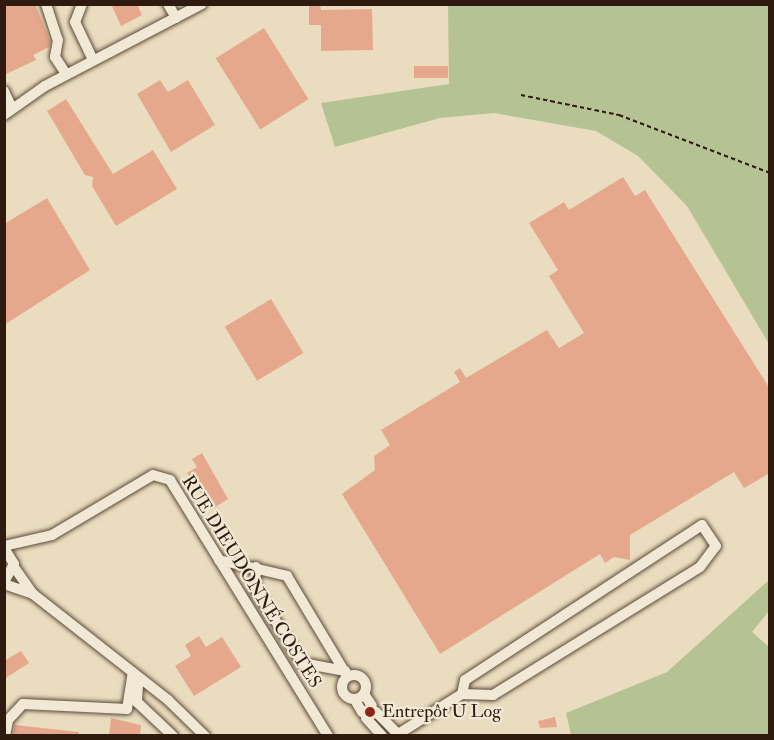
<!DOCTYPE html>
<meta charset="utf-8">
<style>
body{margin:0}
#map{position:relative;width:774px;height:740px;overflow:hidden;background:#eaddbf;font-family:"IM FELL Double Pica",serif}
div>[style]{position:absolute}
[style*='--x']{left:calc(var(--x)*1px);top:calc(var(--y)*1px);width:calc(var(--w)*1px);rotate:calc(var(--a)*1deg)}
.green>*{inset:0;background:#b5c294}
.building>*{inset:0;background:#e6a88d;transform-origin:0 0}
.path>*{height:1.5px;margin-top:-0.75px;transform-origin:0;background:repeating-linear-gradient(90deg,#2e1a0e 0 4.5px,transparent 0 7.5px)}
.roads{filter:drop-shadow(0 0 2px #5d4b3a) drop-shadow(0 0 2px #5d4b3a)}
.minor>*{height:10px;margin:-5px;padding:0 5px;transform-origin:5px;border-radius:5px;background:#f1e9d5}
.minor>.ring{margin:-5px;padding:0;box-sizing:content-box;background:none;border:10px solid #f1e9d5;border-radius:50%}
.dots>*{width:16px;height:16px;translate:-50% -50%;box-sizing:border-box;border:3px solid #f1e9d5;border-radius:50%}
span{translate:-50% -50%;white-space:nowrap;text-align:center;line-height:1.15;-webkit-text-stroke:4.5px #f1e9d5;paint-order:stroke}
.street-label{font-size:18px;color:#2e1a0e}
.poi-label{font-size:18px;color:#2e1a0e}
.left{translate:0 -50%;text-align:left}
.frame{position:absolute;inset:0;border:6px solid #2e1a0e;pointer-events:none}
</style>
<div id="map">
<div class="green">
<i style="clip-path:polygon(448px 5px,769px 5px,769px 344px,687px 206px,638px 156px,596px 131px,494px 113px,440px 118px,335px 147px,321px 103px,449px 84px)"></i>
<i style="clip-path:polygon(769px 580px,769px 611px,752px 632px,769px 647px,769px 735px,571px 735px,566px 713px,667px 672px)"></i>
</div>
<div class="building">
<i style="clip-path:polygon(4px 4px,35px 4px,50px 41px,49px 47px,33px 55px,36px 60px,4px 75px)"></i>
<i style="clip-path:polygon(111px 4px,137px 4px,142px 15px,121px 26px)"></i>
<i style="clip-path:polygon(320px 4px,321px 10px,372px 9px,373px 50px,321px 51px,321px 25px,309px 25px,309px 5px)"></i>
<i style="left:264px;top:28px;width:84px;height:57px;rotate:58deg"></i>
<i style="left:414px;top:66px;width:34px;height:12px"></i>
<i style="clip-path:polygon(160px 80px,168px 92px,188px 80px,215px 125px,171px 152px,137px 94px)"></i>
<i style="clip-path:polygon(66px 99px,113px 174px,153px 150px,177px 189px,116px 226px,92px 186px,93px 177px,85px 175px,47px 111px)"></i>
<i style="clip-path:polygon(623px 177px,635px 196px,645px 190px,770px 389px,770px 473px,744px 488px,734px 472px,630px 535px,630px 560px,614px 557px,605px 563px,600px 554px,440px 654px,342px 494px,375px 470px,374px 456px,390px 445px,381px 430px,460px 382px,454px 372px,460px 368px,466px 378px,547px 330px,559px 348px,584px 333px,549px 276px,558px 270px,529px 223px,564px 202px,569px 210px)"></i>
<i style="clip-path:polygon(47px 198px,90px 270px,4px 325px,4px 224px)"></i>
<i style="left:271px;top:299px;width:63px;height:54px;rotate:59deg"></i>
<i style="clip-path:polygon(202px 453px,228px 499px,212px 509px,187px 473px,197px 467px,192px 459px)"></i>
<i style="clip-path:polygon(199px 636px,206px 647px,222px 637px,241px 667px,194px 696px,175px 666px,191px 656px,185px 645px)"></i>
<i style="clip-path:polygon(21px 651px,29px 663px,4px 679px,4px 661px)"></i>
<i style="clip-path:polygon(555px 717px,557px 727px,540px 728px,538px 721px)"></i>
<i style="clip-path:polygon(111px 718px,141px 725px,140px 735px,109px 735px)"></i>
<i style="clip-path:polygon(15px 725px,79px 732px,79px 735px,13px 735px)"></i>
</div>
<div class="path">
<i style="--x:521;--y:95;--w:100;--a:11.5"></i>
<i style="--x:619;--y:115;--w:162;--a:21"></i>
</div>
<div class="roads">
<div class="minor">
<i style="--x:46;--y:4;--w:38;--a:72"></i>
<i style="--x:58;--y:40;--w:17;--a:100"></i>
<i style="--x:55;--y:57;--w:20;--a:57"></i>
<i style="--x:82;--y:4;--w:19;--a:111"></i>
<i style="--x:75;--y:22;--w:42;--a:64.7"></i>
<i style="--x:168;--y:4;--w:16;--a:60"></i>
<i style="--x:4;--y:91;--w:19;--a:65"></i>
<i style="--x:4;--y:115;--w:50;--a:-35.3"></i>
<i style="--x:45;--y:86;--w:177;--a:-27.6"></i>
<i style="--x:4;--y:546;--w:49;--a:-12.9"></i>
<i style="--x:52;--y:535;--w:117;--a:-30.7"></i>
<i style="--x:153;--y:475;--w:18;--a:16"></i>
<i style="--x:170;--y:480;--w:301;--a:58.3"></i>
<i style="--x:4;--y:548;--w:19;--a:58"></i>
<i style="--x:14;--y:564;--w:21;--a:119"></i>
<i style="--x:219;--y:560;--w:70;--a:13.2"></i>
<i style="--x:287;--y:576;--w:117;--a:59"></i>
<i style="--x:14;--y:567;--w:33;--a:55"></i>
<i style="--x:256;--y:567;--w:21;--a:93"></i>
<i style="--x:255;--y:588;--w:89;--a:57.9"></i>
<i style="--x:302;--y:663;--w:44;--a:10.5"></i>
<i style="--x:4;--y:584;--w:31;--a:19"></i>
<i style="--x:33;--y:594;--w:172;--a:38.1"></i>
<i style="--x:168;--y:700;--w:52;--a:44.2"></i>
<i class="ring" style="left:342px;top:675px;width:14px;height:14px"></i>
<i style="--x:138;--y:686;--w:16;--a:94"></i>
<i style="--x:137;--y:702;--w:50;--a:43.4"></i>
<i style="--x:364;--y:694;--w:14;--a:56"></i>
<i style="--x:355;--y:700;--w:14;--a:60"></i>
<i style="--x:376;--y:712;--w:31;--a:45"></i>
<i style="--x:366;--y:718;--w:24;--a:48"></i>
<i style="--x:5;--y:736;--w:16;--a:-79"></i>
<i style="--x:8;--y:720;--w:22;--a:-47"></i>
<i style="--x:23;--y:704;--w:104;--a:2.8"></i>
<i style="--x:127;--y:709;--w:37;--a:-81"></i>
<i style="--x:395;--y:736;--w:79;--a:-32.1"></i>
<i style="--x:462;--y:694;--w:31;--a:2"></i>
<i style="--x:493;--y:695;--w:243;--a:-31.7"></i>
<i style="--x:700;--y:567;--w:26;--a:-53"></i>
<i style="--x:716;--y:546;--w:25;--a:-124"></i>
<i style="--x:702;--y:525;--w:283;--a:146.8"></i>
<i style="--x:465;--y:680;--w:14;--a:102"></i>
</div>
</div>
<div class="dots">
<i style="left:370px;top:712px;background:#8f2418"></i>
</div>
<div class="street-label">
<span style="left:251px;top:582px;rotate:58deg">RUE DIEUDONNÉ COSTES</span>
</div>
<div class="poi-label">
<span class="left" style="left:382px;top:712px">Entrepôt U Log</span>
</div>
<div class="frame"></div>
</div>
